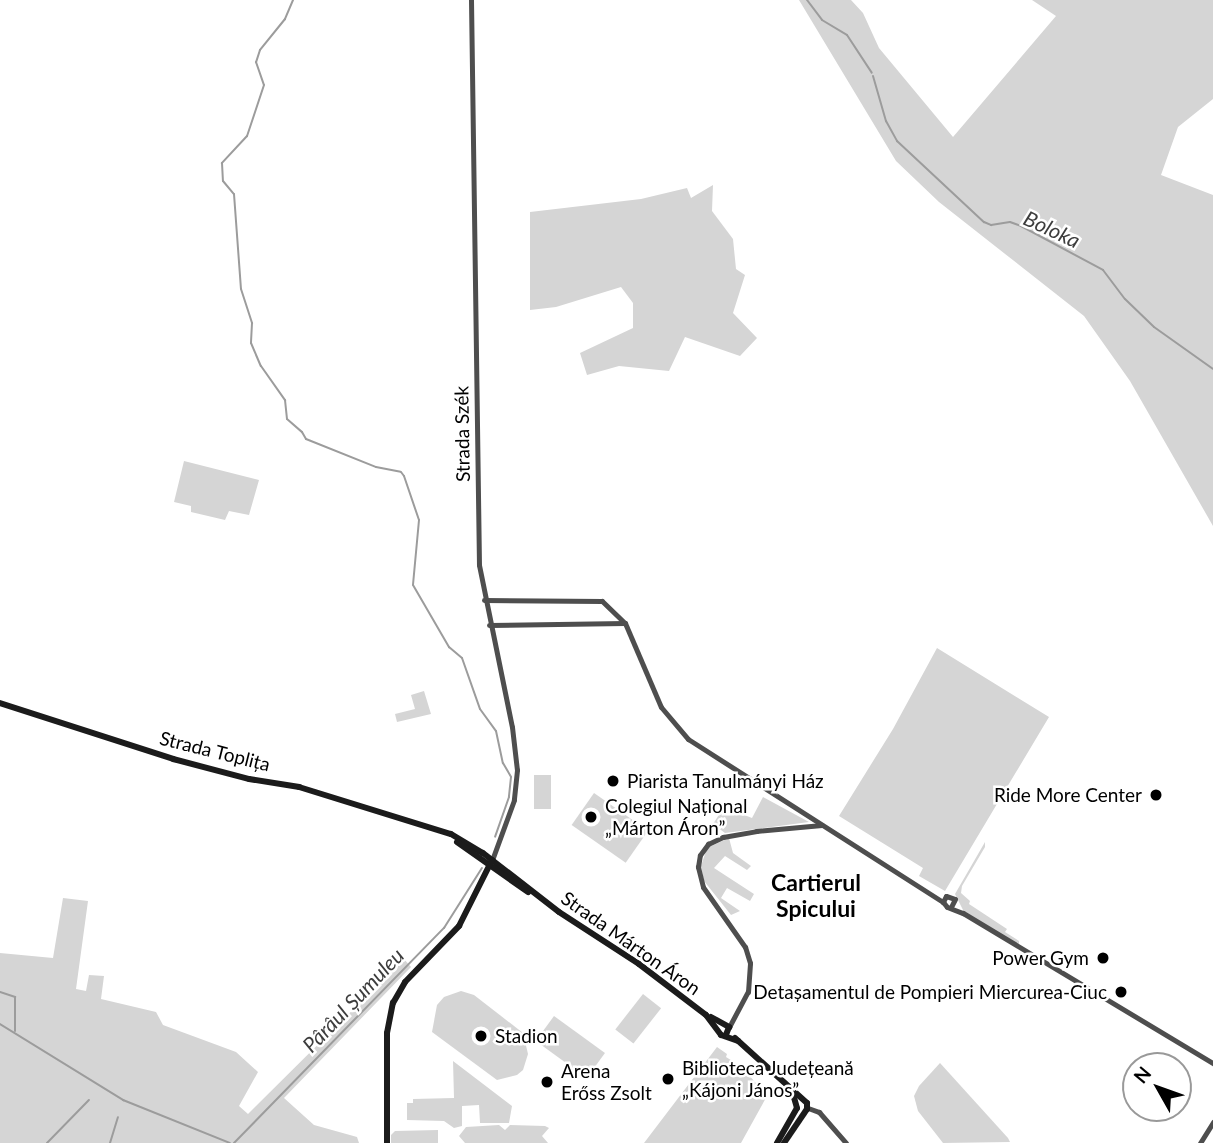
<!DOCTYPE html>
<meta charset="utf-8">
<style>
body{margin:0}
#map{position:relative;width:1213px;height:1143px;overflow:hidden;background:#fff;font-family:Lato,sans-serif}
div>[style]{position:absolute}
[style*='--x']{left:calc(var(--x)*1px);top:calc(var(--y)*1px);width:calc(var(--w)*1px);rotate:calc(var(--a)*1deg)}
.green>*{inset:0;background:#d5d5d5;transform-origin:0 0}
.stream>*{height:2px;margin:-1px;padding:0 1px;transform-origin:1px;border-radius:1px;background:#9c9c9c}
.tertiary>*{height:5px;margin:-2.5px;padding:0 2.5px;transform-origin:2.5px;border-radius:2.5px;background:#4e4e4e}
.secondary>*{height:6px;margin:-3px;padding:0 3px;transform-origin:3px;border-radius:3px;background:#1b1b1b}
.dots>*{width:19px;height:19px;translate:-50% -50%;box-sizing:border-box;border:4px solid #fff;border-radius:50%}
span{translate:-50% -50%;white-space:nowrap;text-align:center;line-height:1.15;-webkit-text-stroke:5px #fff;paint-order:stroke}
.street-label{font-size:19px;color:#000}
.poi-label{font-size:19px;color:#000}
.left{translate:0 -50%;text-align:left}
.right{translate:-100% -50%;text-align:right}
.water-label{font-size:21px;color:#3d3d3d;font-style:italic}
.quarter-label{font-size:23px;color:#000;font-weight:700}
.north{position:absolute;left:1122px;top:1052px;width:70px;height:70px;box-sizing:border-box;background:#fff;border:2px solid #999;border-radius:50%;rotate:310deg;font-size:19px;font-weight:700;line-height:28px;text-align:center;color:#000}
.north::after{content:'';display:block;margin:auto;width:24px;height:32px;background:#000;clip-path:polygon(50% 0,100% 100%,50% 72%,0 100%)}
</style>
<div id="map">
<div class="green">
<i style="clip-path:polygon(799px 0,851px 0,863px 13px,879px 48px,953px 137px,1056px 16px,1032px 0,1213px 0,1213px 99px,1178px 127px,1161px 175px,1213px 195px,1213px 526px,1130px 381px,1084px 316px,939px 202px,896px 161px)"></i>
<i style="clip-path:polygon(713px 185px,712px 211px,733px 239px,736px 269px,745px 275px,733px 313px,757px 338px,740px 356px,685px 337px,669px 371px,619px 366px,587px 375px,580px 353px,633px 328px,633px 303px,621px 287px,556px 307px,530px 310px,530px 212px,641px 199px,687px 188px,691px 198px)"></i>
<i style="clip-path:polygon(184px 461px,259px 480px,249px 515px,229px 511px,225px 520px,191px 512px,191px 506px,174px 502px)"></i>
<i style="clip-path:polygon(937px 648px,1049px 717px,945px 891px,919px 876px,923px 868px,839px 816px,893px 729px)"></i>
<i style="clip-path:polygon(424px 691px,431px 714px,397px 722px,395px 714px,415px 709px,411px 695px)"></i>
<i style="left:534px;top:775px;width:17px;height:34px"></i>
<i style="left:594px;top:793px;width:66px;height:39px;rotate:35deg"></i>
<i style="clip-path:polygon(763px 797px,809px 822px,725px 833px,713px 824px,724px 807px,752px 818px)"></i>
<i style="clip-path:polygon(729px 838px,733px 853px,751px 866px,747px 870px,725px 856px,714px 868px,754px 894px,750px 901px,727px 888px,721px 898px,740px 911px,731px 915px,704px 881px,701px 866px,707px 848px)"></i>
<i style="clip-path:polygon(985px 842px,985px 847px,962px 886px,961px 893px,970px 901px,969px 904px,1007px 929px,1005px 932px,1019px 941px,1019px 945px,964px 912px,955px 894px)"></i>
<i style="clip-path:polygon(63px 898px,88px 901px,76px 989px,86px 991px,89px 975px,104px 976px,101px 999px,156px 1012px,163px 1025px,236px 1052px,258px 1072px,239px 1106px,248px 1114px,404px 959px,411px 967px,284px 1098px,314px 1125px,357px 1137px,359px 1143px,0 1143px,0 953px,53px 958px)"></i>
<i style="clip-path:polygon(461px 991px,474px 995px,523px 1033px,528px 1054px,523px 1070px,517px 1075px,497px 1080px,432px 1032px,437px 1005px,444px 997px)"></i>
<i style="left:643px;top:994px;width:23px;height:45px;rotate:38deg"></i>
<i style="left:554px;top:1016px;width:63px;height:31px;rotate:36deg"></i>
<i style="clip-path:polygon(717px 1047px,727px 1054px,726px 1057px,742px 1067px,767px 1096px,741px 1143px,644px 1143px)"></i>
<i style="clip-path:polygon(453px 1061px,512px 1106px,509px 1123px,480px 1123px,479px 1105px,462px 1106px,462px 1126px,454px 1128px,444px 1121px,407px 1120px,407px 1103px,413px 1103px,413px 1099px,454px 1098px)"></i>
<i style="clip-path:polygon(940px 1063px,1008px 1138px,1010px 1142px,943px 1143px,918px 1111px,914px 1096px,919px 1086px)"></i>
<i style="clip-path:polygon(499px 1125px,505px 1130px,510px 1125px,545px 1126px,549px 1128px,542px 1136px,548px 1143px,465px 1143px,459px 1136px,466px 1127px)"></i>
<i style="clip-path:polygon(438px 1130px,438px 1143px,391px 1143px,391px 1135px,395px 1131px)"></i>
</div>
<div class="stream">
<i style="--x:293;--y:0;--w:21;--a:113"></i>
<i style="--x:285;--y:19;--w:40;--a:129"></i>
<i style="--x:260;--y:50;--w:13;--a:108"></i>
<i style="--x:256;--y:62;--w:24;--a:71"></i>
<i style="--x:264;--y:85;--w:54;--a:108.4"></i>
<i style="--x:247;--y:136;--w:37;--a:133"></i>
<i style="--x:222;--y:163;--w:18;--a:87"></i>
<i style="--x:223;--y:181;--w:17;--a:50"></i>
<i style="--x:234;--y:194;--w:95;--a:85.8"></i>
<i style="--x:241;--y:289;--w:36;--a:72"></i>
<i style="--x:252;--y:323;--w:20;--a:93"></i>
<i style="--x:251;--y:343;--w:25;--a:67"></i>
<i style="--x:261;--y:366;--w:42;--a:54.8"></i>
<i style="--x:285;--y:400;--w:19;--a:84"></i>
<i style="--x:287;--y:419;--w:20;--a:41"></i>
<i style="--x:302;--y:432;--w:8;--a:60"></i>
<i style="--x:306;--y:439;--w:75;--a:21.8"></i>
<i style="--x:376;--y:467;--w:25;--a:11"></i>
<i style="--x:401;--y:472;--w:5;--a:53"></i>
<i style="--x:404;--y:476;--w:46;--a:71.2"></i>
<i style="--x:419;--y:520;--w:65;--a:95.3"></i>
<i style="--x:413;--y:585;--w:72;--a:59.9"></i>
<i style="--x:449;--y:647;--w:17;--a:40"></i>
<i style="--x:462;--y:658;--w:54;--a:70.6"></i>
<i style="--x:480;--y:709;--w:27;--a:54"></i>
<i style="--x:496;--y:731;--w:33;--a:78"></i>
<i style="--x:503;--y:763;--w:16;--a:60"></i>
<i style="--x:511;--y:777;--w:20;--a:96"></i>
<i style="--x:509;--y:797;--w:42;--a:109.3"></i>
<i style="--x:807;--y:0;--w:25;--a:53"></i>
<i style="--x:822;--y:20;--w:29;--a:31"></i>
<i style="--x:847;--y:35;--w:45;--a:56.7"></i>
<i style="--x:873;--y:76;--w:47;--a:73.9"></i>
<i style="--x:886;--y:121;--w:23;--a:61"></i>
<i style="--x:897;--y:141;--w:119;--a:43"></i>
<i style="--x:984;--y:222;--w:8;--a:23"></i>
<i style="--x:991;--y:225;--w:19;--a:-9"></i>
<i style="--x:1010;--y:222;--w:12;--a:20"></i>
<i style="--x:1021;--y:226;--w:93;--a:28.2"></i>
<i style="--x:1103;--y:270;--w:36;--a:53"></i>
<i style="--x:1125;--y:299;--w:40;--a:44"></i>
<i style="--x:1154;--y:327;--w:72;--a:35.4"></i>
<i style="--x:0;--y:992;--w:16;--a:18"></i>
<i style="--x:15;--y:997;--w:34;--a:90"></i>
<i style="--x:0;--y:1024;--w:145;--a:31.7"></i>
<i style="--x:123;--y:1100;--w:115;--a:21.9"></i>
<i style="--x:47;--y:1143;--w:60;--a:-45.7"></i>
<i style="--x:110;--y:1143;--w:27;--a:-73"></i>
<i style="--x:234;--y:1143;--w:301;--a:-45.7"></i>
<i style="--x:444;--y:928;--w:71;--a:-57.7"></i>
</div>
<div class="tertiary">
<i style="--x:471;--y:0;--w:565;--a:89.19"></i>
<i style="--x:479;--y:565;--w:165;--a:78.5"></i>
<i style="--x:512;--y:727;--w:43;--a:83.4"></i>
<i style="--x:517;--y:770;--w:30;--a:96"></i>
<i style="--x:514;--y:800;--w:64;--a:110.1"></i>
<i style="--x:484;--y:600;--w:118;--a:0.5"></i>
<i style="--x:602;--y:601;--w:32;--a:44"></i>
<i style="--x:625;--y:623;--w:91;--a:66.8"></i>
<i style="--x:661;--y:707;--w:42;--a:49.8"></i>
<i style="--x:688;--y:739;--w:303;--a:32.6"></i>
<i style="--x:489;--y:625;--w:136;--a:-0.8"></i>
<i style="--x:946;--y:896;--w:7;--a:117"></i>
<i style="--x:943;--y:902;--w:6;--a:51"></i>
<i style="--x:947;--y:907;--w:17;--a:21"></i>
<i style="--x:963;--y:913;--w:292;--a:31"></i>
<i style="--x:946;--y:896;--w:9;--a:18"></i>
<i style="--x:955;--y:899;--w:9;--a:117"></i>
<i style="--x:729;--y:1027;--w:40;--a:-62"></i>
<i style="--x:748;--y:992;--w:29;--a:-86"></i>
<i style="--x:750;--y:963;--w:17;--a:-107"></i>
<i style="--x:745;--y:947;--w:73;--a:-125"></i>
<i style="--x:703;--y:887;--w:21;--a:-104"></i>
<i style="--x:698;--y:867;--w:12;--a:-81"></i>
<i style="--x:700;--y:855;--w:14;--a:-54"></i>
<i style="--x:708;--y:844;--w:17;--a:-25"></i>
<i style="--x:723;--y:837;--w:34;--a:-10"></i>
<i style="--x:756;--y:831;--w:66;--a:-5.2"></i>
<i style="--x:808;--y:1108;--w:12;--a:20"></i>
<i style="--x:819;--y:1112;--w:41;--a:48.9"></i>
<i style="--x:1200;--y:1143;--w:25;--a:-58"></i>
</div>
<div class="secondary">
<i style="--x:0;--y:703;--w:182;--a:17.9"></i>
<i style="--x:173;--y:759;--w:79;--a:14.7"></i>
<i style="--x:249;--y:779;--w:51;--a:9.1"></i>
<i style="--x:299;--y:787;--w:159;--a:17.2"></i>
<i style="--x:451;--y:834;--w:37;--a:31"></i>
<i style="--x:483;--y:853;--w:96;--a:37.8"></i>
<i style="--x:559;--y:912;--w:95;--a:33"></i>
<i style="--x:639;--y:964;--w:84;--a:37.3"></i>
<i style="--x:706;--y:1015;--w:25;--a:53"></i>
<i style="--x:721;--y:1035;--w:18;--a:19"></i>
<i style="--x:457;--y:842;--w:87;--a:35.2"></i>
<i style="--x:711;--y:1017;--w:21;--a:29"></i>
<i style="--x:729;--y:1027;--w:9;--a:111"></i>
<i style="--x:735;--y:1038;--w:97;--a:42.1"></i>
<i style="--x:807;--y:1103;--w:6;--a:90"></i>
<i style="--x:807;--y:1109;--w:41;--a:124.1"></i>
<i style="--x:387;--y:1143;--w:110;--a:-90"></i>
<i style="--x:387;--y:1033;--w:31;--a:-79"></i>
<i style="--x:393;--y:1003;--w:24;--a:-60"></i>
<i style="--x:405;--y:982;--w:78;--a:-46"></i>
<i style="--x:459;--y:926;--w:74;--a:-63.4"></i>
<i style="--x:777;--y:1143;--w:40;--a:-60.3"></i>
<i style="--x:797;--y:1108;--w:18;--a:-106"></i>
</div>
<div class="dots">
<i style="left:613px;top:781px;background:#000"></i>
<i style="left:1156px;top:795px;background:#000"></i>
<i style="left:591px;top:817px;background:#000"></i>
<i style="left:1103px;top:958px;background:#000"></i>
<i style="left:1121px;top:992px;background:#000"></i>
<i style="left:481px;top:1036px;background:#000"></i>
<i style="left:668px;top:1079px;background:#000"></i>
<i style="left:547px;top:1082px;background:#000"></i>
</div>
<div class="street-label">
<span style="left:462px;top:434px;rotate:-91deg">Strada Szék</span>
<span style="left:215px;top:751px;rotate:14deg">Strada Toplița</span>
<span style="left:631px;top:943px;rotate:35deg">Strada Márton Áron</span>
</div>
<div class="poi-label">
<span class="left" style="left:627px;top:781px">Piarista Tanulmányi Ház</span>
<span class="right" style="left:1142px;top:795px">Ride More Center</span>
<span class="left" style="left:605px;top:817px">Colegiul Național<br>„Márton Áron”</span>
<span class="right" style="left:1089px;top:958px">Power Gym</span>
<span class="right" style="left:1107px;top:992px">Detașamentul de Pompieri Miercurea-Ciuc</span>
<span class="left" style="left:495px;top:1036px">Stadion</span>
<span class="left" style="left:682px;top:1079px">Biblioteca Județeană<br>„Kájoni János”</span>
<span class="left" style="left:561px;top:1082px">Arena<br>Erőss Zsolt</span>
</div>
<div class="water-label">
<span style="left:1052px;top:229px;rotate:25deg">Boloka</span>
<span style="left:353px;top:1000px;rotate:-46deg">Pârâul Șumuleu</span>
</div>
<div class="quarter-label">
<span style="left:816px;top:895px">Cartierul<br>Spicului</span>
</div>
<div class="north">N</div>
</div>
